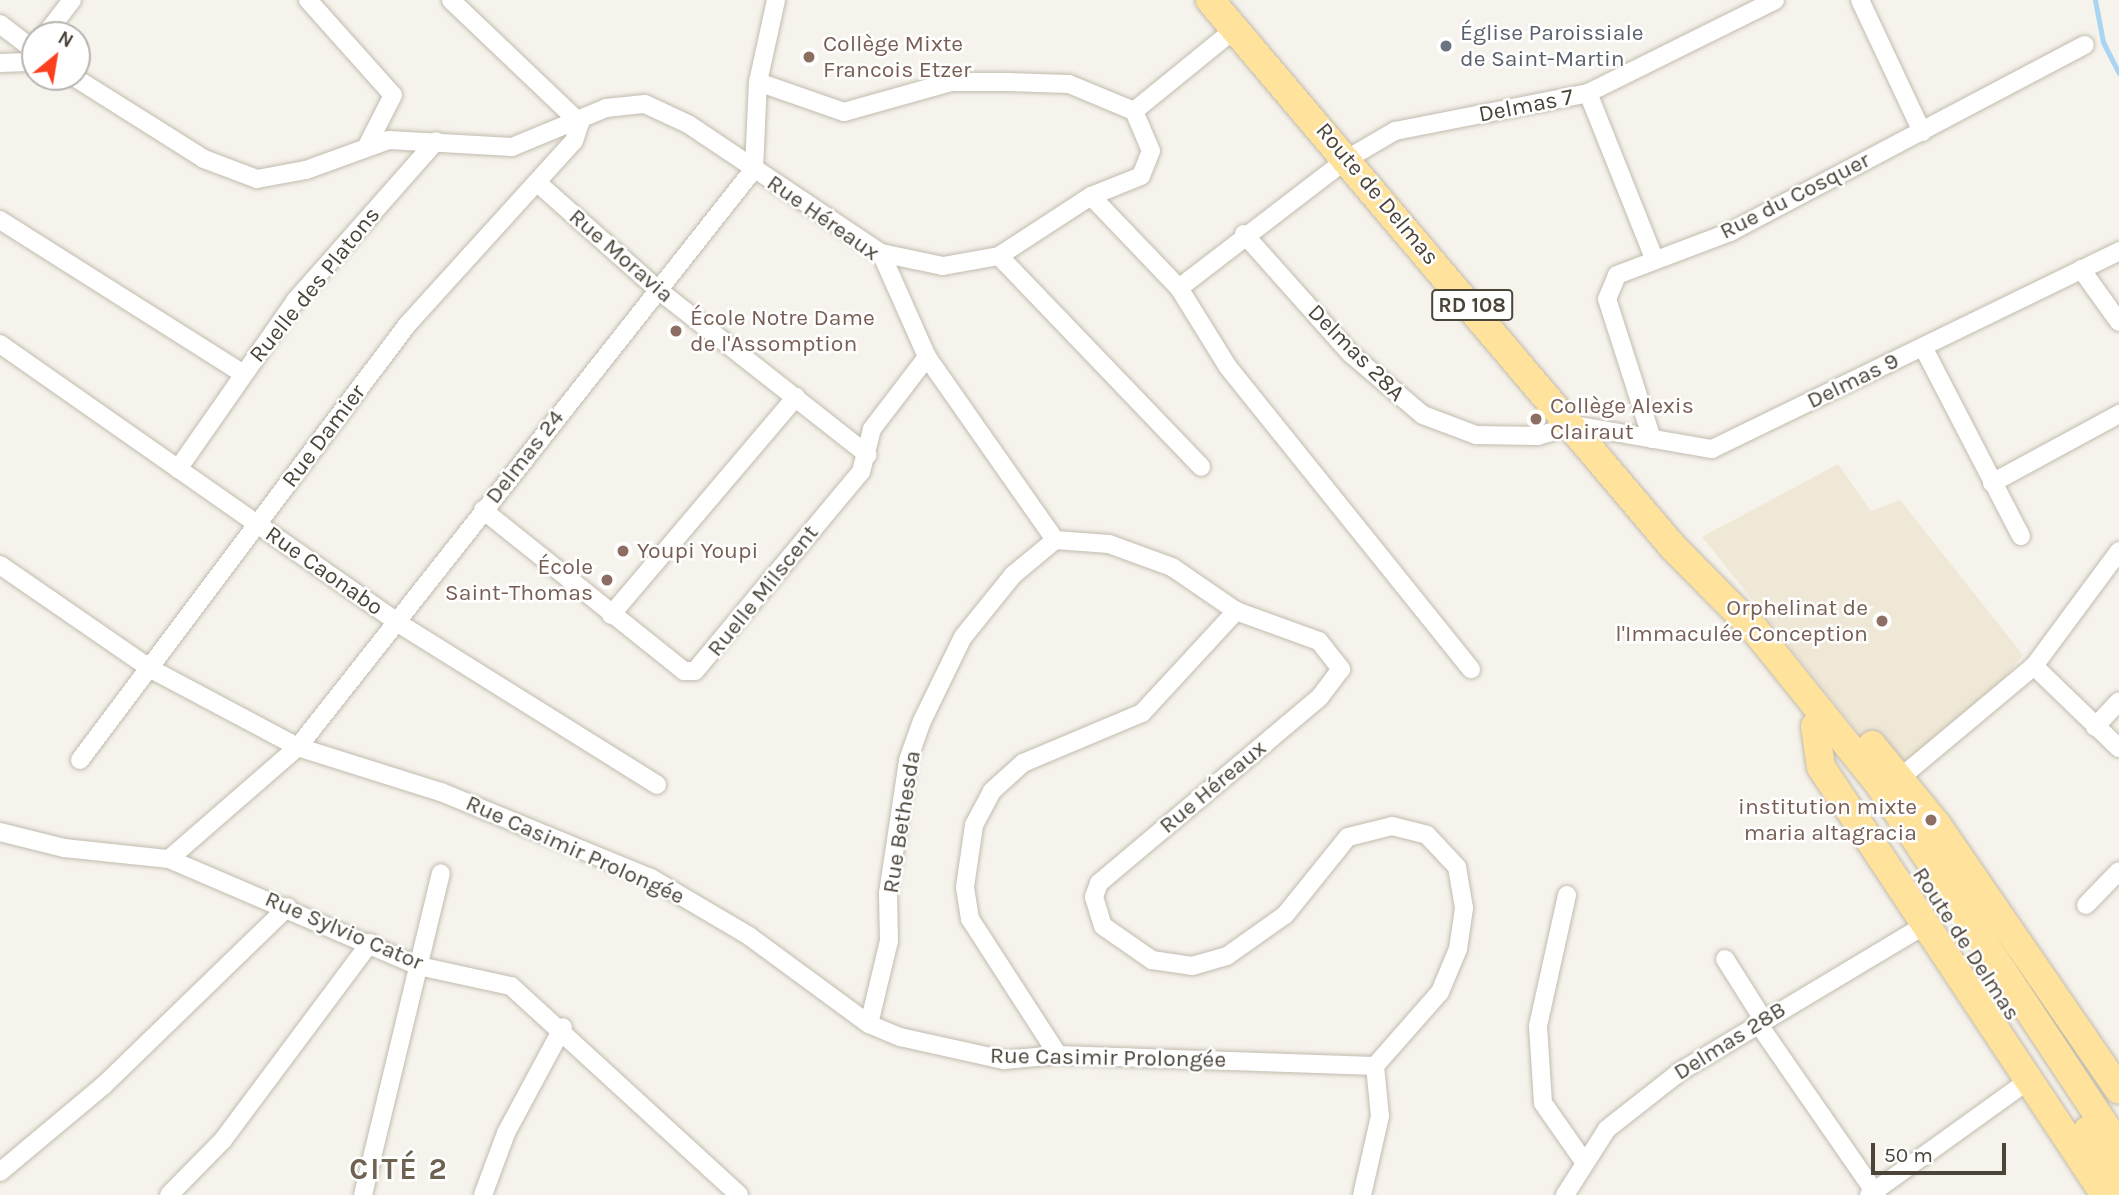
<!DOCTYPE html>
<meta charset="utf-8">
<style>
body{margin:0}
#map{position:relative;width:2119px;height:1195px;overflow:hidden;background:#f6f3ec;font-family:Karla,sans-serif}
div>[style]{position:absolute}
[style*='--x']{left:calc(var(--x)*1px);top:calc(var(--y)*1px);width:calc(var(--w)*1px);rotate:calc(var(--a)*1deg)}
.education>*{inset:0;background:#efe8d6}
.stream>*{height:5px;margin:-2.5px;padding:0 2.5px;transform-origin:2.5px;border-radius:2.5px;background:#a9d4f2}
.roads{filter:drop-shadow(0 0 2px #c2bbae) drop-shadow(0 0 2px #c2bbae)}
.street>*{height:18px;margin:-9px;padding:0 9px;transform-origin:9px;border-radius:9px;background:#fff}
.primary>*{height:28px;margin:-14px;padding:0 14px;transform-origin:14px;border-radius:14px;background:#ffe39c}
.dots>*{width:19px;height:19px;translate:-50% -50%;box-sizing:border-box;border:4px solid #fff;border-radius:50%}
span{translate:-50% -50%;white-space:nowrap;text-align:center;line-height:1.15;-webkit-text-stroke:5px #fff;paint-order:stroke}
.shield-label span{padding:2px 5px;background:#fff;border:2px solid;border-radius:5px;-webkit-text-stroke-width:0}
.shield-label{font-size:21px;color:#4b4439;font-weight:700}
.worship-label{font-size:23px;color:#5b616d}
.left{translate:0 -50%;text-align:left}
.education-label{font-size:23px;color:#785e54}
.right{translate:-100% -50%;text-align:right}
.street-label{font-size:23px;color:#4b4439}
.district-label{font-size:30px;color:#6e6250;font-weight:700;letter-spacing:2px}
.north{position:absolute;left:21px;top:21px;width:70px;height:70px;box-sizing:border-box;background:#fff;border:2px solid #b7b4b0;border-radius:50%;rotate:30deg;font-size:19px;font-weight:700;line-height:28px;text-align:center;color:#4b4439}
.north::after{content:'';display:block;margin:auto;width:24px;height:32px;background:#fc3f1d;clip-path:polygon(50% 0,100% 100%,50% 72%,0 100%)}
.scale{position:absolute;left:1871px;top:1143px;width:135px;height:32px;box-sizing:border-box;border:4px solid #4b4439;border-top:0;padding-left:9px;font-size:21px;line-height:24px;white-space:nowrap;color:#4b4439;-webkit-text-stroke:5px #fff;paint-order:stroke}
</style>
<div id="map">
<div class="education">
<i style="clip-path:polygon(1838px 464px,1871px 511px,1900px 500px,2023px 655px,1980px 708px,1890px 772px,1702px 537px)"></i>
</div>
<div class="stream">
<i style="--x:2095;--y:0;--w:43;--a:79.2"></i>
<i style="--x:2103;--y:42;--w:35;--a:63"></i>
</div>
<div class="roads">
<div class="street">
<i style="--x:308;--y:0;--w:127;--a:48.2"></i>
<i style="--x:393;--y:95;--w:57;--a:117"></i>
<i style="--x:1860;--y:0;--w:146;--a:64.8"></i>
<i style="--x:0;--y:24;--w:44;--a:37.6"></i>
<i style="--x:45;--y:35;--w:44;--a:-52.4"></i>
<i style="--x:0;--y:63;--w:35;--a:-2"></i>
<i style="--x:74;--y:77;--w:154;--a:32.2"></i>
<i style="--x:204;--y:159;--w:57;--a:20.7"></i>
<i style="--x:257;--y:179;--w:50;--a:-10.4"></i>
<i style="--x:306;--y:170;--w:88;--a:-19.9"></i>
<i style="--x:389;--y:140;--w:123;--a:3.3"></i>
<i style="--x:512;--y:147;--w:102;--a:-22.5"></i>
<i style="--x:606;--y:108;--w:39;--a:-6"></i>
<i style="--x:645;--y:104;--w:47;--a:24.9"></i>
<i style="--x:688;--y:124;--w:232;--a:33.8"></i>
<i style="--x:881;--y:253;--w:114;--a:66.1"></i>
<i style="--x:927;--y:357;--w:223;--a:55"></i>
<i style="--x:1055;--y:540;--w:54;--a:4.2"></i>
<i style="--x:1109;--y:544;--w:67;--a:20.1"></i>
<i style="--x:1172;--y:567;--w:78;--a:34.5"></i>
<i style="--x:1236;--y:611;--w:88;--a:19.9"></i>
<i style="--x:1319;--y:641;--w:36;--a:52"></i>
<i style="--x:1341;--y:669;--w:35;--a:127"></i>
<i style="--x:1320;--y:697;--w:289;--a:139.9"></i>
<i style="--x:1099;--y:883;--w:15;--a:110"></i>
<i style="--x:1094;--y:897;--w:30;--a:73"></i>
<i style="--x:1103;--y:926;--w:60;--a:34.8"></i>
<i style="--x:1152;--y:960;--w:40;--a:8.5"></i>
<i style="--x:1192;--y:966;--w:36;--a:-16"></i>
<i style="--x:1227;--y:956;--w:71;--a:-35.3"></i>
<i style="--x:1285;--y:915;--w:100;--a:-51.1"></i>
<i style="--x:1348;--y:837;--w:45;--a:-14"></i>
<i style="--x:1392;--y:826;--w:36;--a:14"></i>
<i style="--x:1427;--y:835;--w:44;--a:46.8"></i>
<i style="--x:1457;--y:867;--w:42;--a:80.3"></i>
<i style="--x:1464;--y:908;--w:41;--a:98.3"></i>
<i style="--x:1458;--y:949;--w:47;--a:112.7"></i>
<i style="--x:1440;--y:992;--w:98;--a:131.3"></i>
<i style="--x:1375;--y:1066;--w:50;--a:84.3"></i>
<i style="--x:1380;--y:1116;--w:81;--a:102.8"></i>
<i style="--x:758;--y:82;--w:91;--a:19.2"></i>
<i style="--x:844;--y:112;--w:111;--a:-15.7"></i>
<i style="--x:951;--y:82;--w:56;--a:0"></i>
<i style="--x:1007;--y:82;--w:62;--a:1.8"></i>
<i style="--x:1069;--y:84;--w:70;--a:22.6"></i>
<i style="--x:1134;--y:111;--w:43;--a:67"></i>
<i style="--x:1151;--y:151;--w:27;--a:112"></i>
<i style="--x:1141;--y:176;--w:54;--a:158.2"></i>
<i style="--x:1091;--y:196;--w:110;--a:146.9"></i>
<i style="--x:999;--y:256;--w:57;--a:169.9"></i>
<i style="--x:943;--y:266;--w:63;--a:-168.2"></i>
<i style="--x:1588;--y:93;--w:178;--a:68.2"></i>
<i style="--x:1134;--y:111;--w:130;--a:-39.1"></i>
<i style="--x:540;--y:185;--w:157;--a:41.6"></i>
<i style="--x:657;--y:289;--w:268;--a:38.2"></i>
<i style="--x:1091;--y:196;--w:127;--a:46.3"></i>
<i style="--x:1179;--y:288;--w:93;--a:58.2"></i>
<i style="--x:1228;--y:367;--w:388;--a:51.2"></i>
<i style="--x:0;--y:220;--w:286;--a:32.3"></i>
<i style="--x:1244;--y:234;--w:161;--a:48.3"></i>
<i style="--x:1351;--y:354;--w:94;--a:40.3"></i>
<i style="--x:1423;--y:415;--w:57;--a:20.7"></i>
<i style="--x:1476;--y:435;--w:62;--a:0.9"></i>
<i style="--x:1538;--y:436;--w:38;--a:-17"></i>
<i style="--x:1574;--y:425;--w:140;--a:9.9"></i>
<i style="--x:1712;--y:449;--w:453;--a:-25.9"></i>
<i style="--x:999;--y:256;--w:292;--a:46.2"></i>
<i style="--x:2081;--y:269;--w:65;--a:54.4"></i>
<i style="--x:1179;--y:288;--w:212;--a:-37.5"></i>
<i style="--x:1347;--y:159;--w:56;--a:-30.3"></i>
<i style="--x:1395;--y:131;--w:197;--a:-11.1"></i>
<i style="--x:1588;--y:93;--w:209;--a:-26.4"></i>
<i style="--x:0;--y:344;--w:482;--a:35"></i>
<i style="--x:395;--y:621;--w:309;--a:32"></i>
<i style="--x:1923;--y:347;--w:213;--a:62.6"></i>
<i style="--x:1652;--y:439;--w:147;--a:-107.8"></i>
<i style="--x:1607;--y:299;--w:26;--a:-67"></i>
<i style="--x:1617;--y:275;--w:121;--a:-20.8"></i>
<i style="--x:1730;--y:232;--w:401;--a:-27.8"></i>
<i style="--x:178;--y:469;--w:205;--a:-55.1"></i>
<i style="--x:295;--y:301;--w:213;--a:-48.6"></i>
<i style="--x:1992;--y:483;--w:145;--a:-28.5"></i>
<i style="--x:483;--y:510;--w:258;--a:38.7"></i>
<i style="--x:684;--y:671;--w:11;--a:0"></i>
<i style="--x:695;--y:671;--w:259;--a:-50.2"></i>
<i style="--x:861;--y:472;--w:44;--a:-75.7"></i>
<i style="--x:872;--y:429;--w:91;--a:-52.6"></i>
<i style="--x:0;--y:565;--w:183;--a:34.6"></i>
<i style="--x:151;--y:669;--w:166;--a:28"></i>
<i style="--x:298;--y:747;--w:150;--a:17.5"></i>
<i style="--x:441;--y:792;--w:227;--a:22.3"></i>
<i style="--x:651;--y:878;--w:114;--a:30.6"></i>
<i style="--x:749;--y:936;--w:149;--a:36.3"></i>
<i style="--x:869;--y:1024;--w:34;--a:23"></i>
<i style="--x:900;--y:1037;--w:107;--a:12.5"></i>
<i style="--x:1004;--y:1060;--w:54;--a:-5.3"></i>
<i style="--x:1058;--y:1055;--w:317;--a:2"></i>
<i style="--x:611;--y:615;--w:286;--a:-49.7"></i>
<i style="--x:2034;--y:666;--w:118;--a:44"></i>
<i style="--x:2095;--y:727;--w:35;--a:-47"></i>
<i style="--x:80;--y:760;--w:544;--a:-53.07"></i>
<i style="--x:407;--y:325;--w:248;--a:-47.8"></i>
<i style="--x:574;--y:141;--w:19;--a:-72"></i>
<i style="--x:580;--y:123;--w:178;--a:-136.4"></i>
<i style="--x:1900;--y:778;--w:175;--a:-39.9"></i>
<i style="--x:2034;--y:666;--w:143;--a:-53.5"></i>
<i style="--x:0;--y:832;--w:66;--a:14"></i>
<i style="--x:64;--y:848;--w:106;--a:6"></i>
<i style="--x:169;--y:859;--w:272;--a:23.2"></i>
<i style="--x:419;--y:966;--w:94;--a:12.3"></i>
<i style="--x:511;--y:986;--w:309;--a:42.5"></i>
<i style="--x:169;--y:859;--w:171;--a:-41"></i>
<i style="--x:298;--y:747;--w:736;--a:-51.73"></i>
<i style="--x:754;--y:169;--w:87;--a:-87.4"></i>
<i style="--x:758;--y:82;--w:84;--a:-77.6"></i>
<i style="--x:1567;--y:895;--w:134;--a:102.5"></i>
<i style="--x:1538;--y:1026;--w:77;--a:86.3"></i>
<i style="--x:1543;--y:1103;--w:73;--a:55"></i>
<i style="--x:2086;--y:905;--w:47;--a:-45.9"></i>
<i style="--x:1725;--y:959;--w:71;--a:57.7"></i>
<i style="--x:1757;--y:1022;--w:211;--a:55.3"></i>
<i style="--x:869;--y:1024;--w:85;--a:-76.5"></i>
<i style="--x:889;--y:941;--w:48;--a:-91.2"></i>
<i style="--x:888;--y:893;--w:134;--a:-81.4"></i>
<i style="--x:908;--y:760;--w:41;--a:-70.3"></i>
<i style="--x:922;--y:721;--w:93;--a:-64"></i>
<i style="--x:963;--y:637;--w:80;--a:-51.1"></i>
<i style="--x:1013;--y:575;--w:55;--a:-39.8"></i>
<i style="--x:1058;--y:1055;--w:162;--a:-122.9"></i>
<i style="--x:970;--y:919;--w:32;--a:-99"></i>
<i style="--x:965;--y:887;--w:63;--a:-81.7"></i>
<i style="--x:974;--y:825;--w:38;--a:-62"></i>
<i style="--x:992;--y:791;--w:42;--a:-42.1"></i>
<i style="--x:1023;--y:763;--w:129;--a:-22.8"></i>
<i style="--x:1142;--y:713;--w:139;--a:-47.3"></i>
<i style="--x:0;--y:1172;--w:134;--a:-39.9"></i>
<i style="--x:103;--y:1086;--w:257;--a:-44.1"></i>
<i style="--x:169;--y:1195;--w:77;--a:-45.5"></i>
<i style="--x:223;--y:1140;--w:246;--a:-53.3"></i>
<i style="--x:363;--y:1195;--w:331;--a:-76.4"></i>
<i style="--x:483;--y:1195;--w:66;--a:-69.6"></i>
<i style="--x:506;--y:1133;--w:120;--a:-61.7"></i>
<i style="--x:1565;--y:1195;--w:78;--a:-57.5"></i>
<i style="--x:1607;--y:1129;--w:94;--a:-38.1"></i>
<i style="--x:1681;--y:1071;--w:287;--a:-30.9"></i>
<i style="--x:1869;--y:1195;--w:197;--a:-35.7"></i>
</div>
<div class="primary">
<i style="--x:1210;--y:0;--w:715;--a:49.76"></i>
<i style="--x:1672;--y:546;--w:118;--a:45.3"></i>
<i style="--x:1755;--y:630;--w:198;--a:51.2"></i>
<i style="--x:1879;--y:784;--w:434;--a:56.5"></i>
<i style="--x:1815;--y:726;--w:41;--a:81.7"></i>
<i style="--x:1821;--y:767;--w:514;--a:56.43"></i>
<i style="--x:1872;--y:745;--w:103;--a:50.9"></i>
<i style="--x:1937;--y:825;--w:321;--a:55.5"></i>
<i style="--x:2088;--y:1130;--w:58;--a:57.7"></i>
</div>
</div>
<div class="dots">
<i style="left:1446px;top:46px;background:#6b7280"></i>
<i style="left:809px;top:57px;background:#8d6e63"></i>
<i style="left:676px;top:331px;background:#8d6e63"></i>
<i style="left:1536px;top:419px;background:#8d6e63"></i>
<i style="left:623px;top:551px;background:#8d6e63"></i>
<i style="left:607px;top:580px;background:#8d6e63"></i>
<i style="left:1882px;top:621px;background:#8d6e63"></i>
<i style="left:1931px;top:820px;background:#8d6e63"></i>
</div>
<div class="shield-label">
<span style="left:1472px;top:305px">RD 108</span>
</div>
<div class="worship-label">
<span class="left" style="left:1460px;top:46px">Église Paroissiale<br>de Saint-Martin</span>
</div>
<div class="education-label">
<span class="left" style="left:823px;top:57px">Collège Mixte<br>Francois Etzer</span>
<span class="left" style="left:690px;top:331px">École Notre Dame<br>de l'Assomption</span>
<span class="left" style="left:1550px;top:419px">Collège Alexis<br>Clairaut</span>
<span class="left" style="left:637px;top:551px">Youpi Youpi</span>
<span class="right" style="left:593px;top:580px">École<br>Saint-Thomas</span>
<span class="right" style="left:1868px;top:621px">Orphelinat de<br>l'Immaculée Conception</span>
<span class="right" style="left:1917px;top:820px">institution mixte<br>maria altagracia</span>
</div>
<div class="street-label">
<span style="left:1526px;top:106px;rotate:-11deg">Delmas 7</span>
<span style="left:1377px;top:194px;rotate:50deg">Route de Delmas</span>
<span style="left:1795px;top:196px;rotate:-27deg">Rue du Cosquer</span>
<span style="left:823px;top:218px;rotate:35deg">Rue Héreaux</span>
<span style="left:621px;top:256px;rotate:41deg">Rue Moravia</span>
<span style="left:315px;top:285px;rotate:-51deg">Ruelle des Platons</span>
<span style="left:1356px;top:353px;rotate:45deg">Delmas 28A</span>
<span style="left:1853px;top:381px;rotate:-26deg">Delmas 9</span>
<span style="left:324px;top:436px;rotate:-53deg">Rue Damier</span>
<span style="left:525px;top:457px;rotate:-52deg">Delmas 24</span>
<span style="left:324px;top:571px;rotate:35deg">Rue Caonabo</span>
<span style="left:763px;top:591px;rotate:-51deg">Ruelle Milscent</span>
<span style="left:1213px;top:787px;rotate:-40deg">Rue Héreaux</span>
<span style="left:902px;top:822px;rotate:-81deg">Rue Bethesda</span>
<span style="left:575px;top:850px;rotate:24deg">Rue Casimir Prolongée</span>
<span style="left:344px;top:931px;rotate:23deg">Rue Sylvio Cator</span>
<span style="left:1966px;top:944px;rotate:57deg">Route de Delmas</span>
<span style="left:1730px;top:1041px;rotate:-32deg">Delmas 28B</span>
<span style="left:1108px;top:1058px;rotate:1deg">Rue Casimir Prolongée</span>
</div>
<div class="district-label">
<span style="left:399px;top:1169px">CITÉ 2</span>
</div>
<div class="north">N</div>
<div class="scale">50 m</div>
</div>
